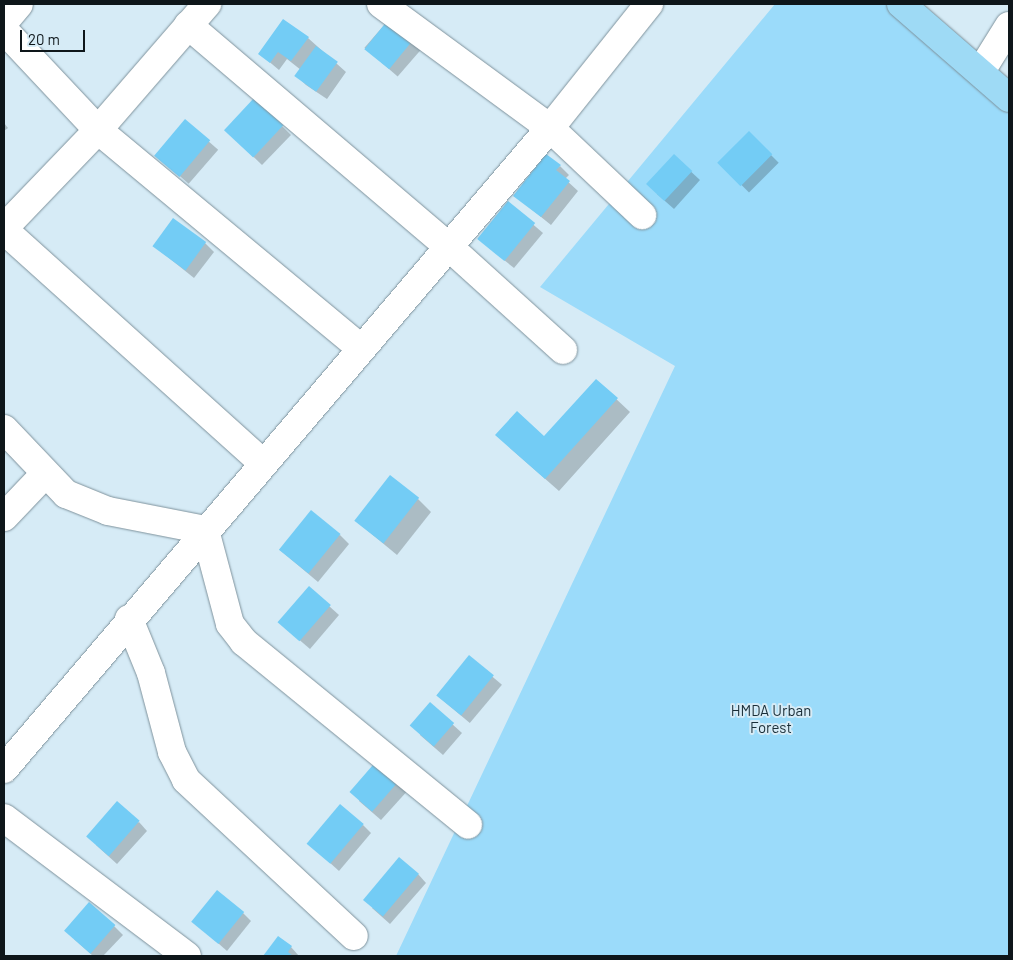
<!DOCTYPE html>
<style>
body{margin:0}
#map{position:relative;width:1013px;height:960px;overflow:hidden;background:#d6ebf6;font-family:Barlow,sans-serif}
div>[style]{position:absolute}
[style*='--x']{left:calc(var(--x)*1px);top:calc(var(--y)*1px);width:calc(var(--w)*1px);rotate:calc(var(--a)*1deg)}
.green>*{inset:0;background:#9bdbfa}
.shadow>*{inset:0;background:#0003;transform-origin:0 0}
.building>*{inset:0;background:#73ccf5;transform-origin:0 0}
.roads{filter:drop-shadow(0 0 1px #7e929c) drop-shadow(0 0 1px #7e929c)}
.minor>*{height:28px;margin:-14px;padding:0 14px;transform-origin:14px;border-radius:14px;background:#fff}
.major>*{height:28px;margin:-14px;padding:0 14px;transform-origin:14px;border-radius:14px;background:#9edaf5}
span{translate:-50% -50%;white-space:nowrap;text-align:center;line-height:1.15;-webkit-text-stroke:4px #d6ebf6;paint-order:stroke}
.park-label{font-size:15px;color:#1a2e38}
.frame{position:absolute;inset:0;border:5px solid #0e161a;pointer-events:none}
.scale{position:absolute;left:20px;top:30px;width:65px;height:22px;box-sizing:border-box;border:2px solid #0e161a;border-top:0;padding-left:6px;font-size:15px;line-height:18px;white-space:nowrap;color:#0e161a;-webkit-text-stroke:4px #d6ebf6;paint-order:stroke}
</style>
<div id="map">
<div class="green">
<i style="clip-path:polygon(775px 4px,897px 4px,1009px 104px,1009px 956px,396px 956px,675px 366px,540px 287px)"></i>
</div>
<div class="shadow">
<i style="left:392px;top:16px;width:44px;height:42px;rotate:41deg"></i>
<i style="clip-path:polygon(308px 38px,346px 72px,327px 99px,306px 85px,297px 76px,301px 70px,287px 59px,279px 70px,260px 54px)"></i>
<i style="left:185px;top:121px;width:44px;height:45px;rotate:41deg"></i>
<i style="clip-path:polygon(4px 123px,8px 128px,4px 131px)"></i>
<i style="clip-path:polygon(282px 126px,291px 135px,262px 165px,235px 139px)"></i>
<i style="left:749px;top:133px;width:42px;height:42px;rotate:45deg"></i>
<i style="clip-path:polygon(674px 156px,700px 180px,674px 209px,657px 194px)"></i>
<i style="clip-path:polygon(560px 166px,569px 175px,565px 179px,578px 191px,551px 225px,515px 196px)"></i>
<i style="clip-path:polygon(508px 203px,543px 233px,514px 268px,488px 247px)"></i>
<i style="clip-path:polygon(205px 243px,214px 252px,194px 278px,154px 246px)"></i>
<i style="clip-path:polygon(596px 380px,630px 412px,559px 491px,510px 448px,544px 438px)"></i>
<i style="clip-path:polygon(418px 499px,431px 512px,397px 555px,356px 521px)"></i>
<i style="clip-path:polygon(340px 535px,349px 544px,318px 582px,280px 550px)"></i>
<i style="clip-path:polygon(309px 588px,339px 615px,310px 649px,289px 631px)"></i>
<i style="left:469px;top:657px;width:43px;height:50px;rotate:40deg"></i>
<i style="clip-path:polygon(430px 704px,462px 733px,443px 755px,420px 735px)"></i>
<i style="clip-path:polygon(380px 760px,410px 788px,381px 820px,359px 801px)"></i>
<i style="clip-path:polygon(139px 822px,147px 831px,117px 864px,96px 845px)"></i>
<i style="clip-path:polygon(363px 825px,371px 833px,339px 871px,308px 843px)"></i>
<i style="clip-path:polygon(418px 874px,426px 883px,390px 924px,372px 908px)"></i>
<i style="clip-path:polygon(243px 913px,251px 921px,227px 951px,194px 922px)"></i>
<i style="clip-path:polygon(114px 926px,123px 935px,103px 956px,93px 956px,74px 939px)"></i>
<i style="clip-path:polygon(278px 938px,291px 947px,299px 956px,264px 956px)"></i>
</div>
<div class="building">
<i style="left:392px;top:15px;width:32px;height:44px;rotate:39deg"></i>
<i style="clip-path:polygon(283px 19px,309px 37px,291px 61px,278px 52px,270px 63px,258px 54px)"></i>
<i style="left:316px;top:46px;width:27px;height:37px;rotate:36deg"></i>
<i style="left:254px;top:98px;width:40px;height:44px;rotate:43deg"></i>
<i style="left:185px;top:119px;width:33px;height:48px;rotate:40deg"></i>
<i style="left:749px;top:131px;width:33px;height:45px;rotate:45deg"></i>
<i style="clip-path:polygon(546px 154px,561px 165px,556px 170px,570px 181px,541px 217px,513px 196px)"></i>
<i style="left:674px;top:154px;width:25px;height:41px;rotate:43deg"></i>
<i style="left:508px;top:201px;width:35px;height:49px;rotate:39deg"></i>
<i style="left:173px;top:218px;width:41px;height:35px;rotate:36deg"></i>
<i style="clip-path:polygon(596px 379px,618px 398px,545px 479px,495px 435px,517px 411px,544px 436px)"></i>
<i style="left:390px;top:475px;width:37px;height:58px;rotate:38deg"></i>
<i style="left:311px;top:510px;width:38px;height:51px;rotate:39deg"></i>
<i style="left:309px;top:586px;width:29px;height:48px;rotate:41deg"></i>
<i style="left:469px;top:655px;width:32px;height:52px;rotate:39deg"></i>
<i style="left:430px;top:702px;width:32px;height:31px;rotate:41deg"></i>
<i style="left:379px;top:758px;width:30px;height:45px;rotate:41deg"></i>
<i style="left:117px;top:801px;width:30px;height:47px;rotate:41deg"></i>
<i style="left:340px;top:804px;width:31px;height:52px;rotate:40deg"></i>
<i style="left:399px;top:857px;width:26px;height:56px;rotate:40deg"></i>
<i style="left:217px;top:890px;width:35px;height:41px;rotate:39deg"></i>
<i style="left:89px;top:902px;width:35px;height:38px;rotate:41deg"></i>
<i style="clip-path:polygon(278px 936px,292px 946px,288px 952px,293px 956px,263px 956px)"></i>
</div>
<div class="roads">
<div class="minor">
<i style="--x:381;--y:4;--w:210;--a:36.3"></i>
<i style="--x:550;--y:128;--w:127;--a:43.4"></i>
<i style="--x:4;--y:22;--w:23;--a:-50"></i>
<i style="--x:188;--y:25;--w:341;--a:40.4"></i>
<i style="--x:448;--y:246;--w:155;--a:42.1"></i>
<i style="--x:4;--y:30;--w:137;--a:46.8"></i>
<i style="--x:98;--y:130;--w:342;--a:39.7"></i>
<i style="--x:981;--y:71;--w:53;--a:-58.1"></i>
<i style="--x:4;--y:228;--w:136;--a:-46.2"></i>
<i style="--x:98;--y:130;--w:167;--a:-49.1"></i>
<i style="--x:4;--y:230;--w:348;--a:42"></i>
<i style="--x:4;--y:429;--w:90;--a:46.4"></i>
<i style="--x:66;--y:494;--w:45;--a:22"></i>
<i style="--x:108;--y:511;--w:99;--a:11.1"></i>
<i style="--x:205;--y:530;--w:97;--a:75.1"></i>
<i style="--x:230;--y:624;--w:23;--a:52"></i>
<i style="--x:244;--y:642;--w:289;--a:39.2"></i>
<i style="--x:4;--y:517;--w:59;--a:-46.4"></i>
<i style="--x:129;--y:619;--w:58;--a:67.8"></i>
<i style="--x:151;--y:673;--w:82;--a:75.1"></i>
<i style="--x:172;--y:752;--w:31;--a:63"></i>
<i style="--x:186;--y:780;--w:229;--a:42.9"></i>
<i style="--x:4;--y:769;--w:842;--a:-49.58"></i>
<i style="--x:550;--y:128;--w:159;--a:-51.4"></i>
<i style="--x:4;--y:818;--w:229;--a:37"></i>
</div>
<div class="major">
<i style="--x:901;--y:4;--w:143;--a:41"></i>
</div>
</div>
<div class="park-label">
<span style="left:771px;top:719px">HMDA Urban<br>Forest</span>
</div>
<div class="frame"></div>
<div class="scale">20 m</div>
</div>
